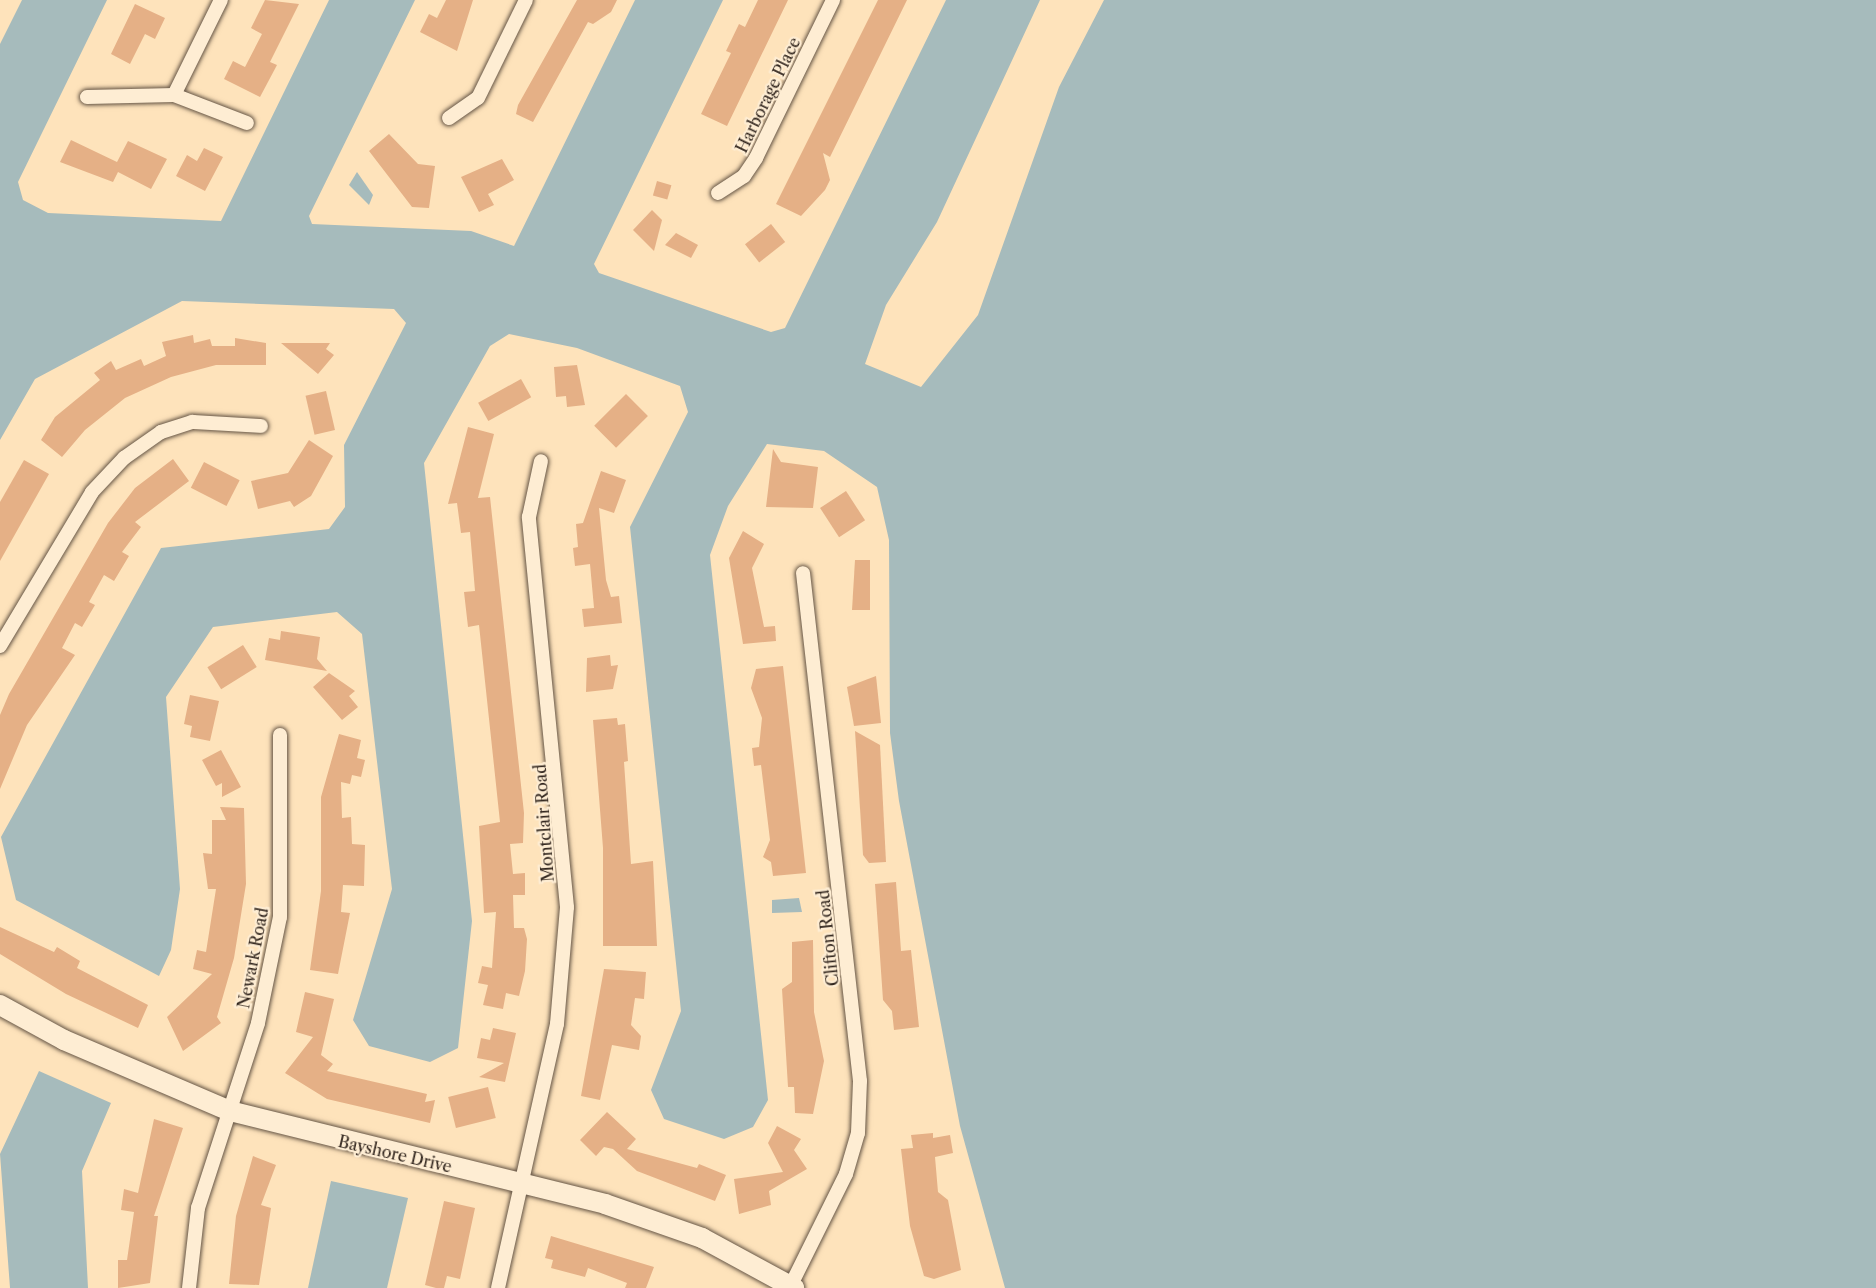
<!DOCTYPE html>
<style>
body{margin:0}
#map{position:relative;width:1876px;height:1288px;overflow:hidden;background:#fee3bb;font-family:"Libre Caslon Text",serif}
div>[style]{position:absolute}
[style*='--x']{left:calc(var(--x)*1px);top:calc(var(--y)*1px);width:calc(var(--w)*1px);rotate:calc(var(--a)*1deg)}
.water>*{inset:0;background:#a6bbbc}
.building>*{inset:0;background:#e5b086;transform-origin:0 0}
.roads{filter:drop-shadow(0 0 2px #655545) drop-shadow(0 0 2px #655545)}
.street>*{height:14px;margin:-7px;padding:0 7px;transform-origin:7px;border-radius:7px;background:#feedd3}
.secondary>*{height:20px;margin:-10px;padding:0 10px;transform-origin:10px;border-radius:10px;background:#feedd3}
span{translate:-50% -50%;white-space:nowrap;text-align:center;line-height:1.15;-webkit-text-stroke:4.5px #feedd3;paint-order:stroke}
.street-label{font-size:16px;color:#32261e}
</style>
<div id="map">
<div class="water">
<i style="clip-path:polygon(22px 0,107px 0,18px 182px,23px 200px,48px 213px,221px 221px,329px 0,415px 0,309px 216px,312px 224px,471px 231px,514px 246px,635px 0,723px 0,594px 264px,599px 273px,771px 332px,785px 328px,946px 0,1040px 0,937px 222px,886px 305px,865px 364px,921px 387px,978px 315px,1059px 87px,1104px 0,1876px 0,1876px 1288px,1005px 1288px,960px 1126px,899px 801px,890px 733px,889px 540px,877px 487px,824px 451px,767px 444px,728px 506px,710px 555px,768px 1100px,753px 1127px,724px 1139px,664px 1119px,651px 1090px,681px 1011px,630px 527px,688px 412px,680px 386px,577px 348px,509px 334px,490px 346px,424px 463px,472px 921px,458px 1048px,430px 1062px,369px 1046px,353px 1020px,392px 889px,362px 634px,337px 612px,213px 627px,166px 697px,180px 889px,171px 950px,159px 976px,16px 900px,1px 837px,161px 548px,329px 529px,345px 507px,344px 445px,406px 323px,394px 309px,182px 301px,35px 379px,0 440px,0 44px)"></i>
<i style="clip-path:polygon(357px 172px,373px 195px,369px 205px,349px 185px)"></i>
<i style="clip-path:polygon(799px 898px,802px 912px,772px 913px,772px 900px)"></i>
<i style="clip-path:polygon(39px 1071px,111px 1103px,82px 1171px,88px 1288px,10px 1288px,0 1154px)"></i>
<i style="clip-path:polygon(331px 1181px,408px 1198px,387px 1288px,308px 1288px)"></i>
</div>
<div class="building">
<i style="clip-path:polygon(265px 0,299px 4px,270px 62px,277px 65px,260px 97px,224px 79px,233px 61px,245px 67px,262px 34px,251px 28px)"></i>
<i style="clip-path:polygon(446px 0,473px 0,457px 51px,420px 32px,429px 14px,437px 18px)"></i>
<i style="clip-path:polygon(577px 0,617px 0,611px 12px,593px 24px,588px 22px,533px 122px,516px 114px,518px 105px)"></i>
<i style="clip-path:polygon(758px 0,788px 0,727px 126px,701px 114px,731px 53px,726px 51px,739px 24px,745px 27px)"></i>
<i style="clip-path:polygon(878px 0,907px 0,830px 157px,823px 153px,830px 180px,825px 190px,801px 216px,776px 204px)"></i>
<i style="clip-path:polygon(135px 4px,165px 18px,155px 39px,145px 34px,130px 64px,111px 54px)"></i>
<i style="clip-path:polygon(389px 134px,418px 164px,435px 166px,429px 208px,412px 207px,369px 151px)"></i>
<i style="clip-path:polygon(71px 140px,117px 162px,128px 141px,167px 159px,151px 189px,118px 172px,113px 182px,60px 162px)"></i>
<i style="clip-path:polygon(204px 148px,223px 157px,205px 191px,176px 176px,187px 155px,197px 161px)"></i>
<i style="clip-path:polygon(502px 159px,514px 180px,488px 194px,494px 205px,479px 212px,461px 177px)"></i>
<i style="left:657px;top:181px;width:15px;height:15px;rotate:16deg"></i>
<i style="clip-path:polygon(652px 210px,662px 220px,654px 251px,633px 230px)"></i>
<i style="left:771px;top:224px;width:23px;height:33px;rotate:52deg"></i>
<i style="clip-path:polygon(676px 233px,698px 245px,691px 258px,665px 245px)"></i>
<i style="clip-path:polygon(193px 335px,194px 343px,210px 339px,212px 346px,235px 346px,235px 338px,266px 343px,266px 365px,216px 365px,171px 377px,125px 398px,85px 430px,62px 457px,41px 440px,55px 417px,100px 380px,94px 373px,111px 361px,116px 370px,141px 359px,144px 366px,166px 356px,162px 342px)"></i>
<i style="clip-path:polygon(281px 343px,330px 343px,326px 349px,334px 355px,318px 374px)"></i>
<i style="clip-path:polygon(577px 365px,585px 405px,567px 407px,566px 396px,556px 397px,554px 367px)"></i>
<i style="left:521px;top:379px;width:21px;height:49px;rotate:61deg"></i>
<i style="left:326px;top:391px;width:40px;height:21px;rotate:77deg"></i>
<i style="left:626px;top:394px;width:31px;height:45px;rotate:45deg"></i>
<i style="clip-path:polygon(468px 427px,494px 434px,478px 498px,490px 497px,524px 813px,523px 843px,510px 844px,513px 874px,525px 873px,525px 895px,513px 895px,514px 928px,524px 928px,527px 939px,525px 971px,519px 996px,506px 993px,503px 1009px,483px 1005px,488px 985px,478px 983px,482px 966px,492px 968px,496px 912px,484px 913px,479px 826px,500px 822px,479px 625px,468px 627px,464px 592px,475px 591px,470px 532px,461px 533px,457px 503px,448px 504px)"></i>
<i style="clip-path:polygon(309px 440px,333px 456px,311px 496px,294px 507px,290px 501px,258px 509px,251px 481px,288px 473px)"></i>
<i style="clip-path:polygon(773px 449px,781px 462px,818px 467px,813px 508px,766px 507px)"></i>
<i style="clip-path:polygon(173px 459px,189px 481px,135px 522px,141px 527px,122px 552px,129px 556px,114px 581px,104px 575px,89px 602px,95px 605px,82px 627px,75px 623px,62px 648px,75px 655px,27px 725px,0 789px,0 715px,9px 694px,108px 523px,135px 488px)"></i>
<i style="clip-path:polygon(24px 460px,49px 474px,0 561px,0 502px)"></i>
<i style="left:204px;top:462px;width:40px;height:29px;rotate:27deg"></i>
<i style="clip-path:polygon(601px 471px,626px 480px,614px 513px,599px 508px,606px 580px,611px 597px,619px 596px,622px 623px,584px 627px,582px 609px,594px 608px,590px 564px,575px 566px,573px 548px,578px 547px,576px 524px,583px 523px)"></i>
<i style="left:846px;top:491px;width:35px;height:31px;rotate:57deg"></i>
<i style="clip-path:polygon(743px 531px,764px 544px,752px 568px,764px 627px,775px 626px,776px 641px,743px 644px,729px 558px)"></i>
<i style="clip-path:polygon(855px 560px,870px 560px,870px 610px,852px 610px)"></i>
<i style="clip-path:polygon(281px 631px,320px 637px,317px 659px,327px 671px,265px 660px,269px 638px,280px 640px)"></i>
<i style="left:243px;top:645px;width:26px;height:42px;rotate:58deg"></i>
<i style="clip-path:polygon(610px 655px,611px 666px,618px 665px,613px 689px,586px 692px,587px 658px)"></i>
<i style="clip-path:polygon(783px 666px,806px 873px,773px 876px,771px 862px,763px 857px,770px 840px,761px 765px,754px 766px,752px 748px,759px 747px,762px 718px,751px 688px,756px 669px)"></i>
<i style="clip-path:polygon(329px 673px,355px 691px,349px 696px,358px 707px,342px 720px,313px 687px)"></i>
<i style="clip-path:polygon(876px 676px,881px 723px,854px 726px,847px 687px)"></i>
<i style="clip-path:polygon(190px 695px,219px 701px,210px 741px,190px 737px,192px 726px,184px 724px)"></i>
<i style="clip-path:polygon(617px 718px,618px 725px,625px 724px,628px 761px,624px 762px,631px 864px,653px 861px,657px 946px,603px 946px,603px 848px,593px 720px)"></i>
<i style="clip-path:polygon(855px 731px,880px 745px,886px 862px,869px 863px,863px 855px)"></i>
<i style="clip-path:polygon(339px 734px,361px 740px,357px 758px,365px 760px,361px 777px,352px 775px,350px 784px,341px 782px,342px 818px,351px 817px,352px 844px,365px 845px,364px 886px,343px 885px,341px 912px,350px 913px,338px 974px,310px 970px,321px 891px,321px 797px)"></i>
<i style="clip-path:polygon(221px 750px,241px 787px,222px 797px,222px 783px,216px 786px,202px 760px)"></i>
<i style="clip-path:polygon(220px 807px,244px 808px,246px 884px,234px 958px,217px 1017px,221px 1023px,183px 1051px,167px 1017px,212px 974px,193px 969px,197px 950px,206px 952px,216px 889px,208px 889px,203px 853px,212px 854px,212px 820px,226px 820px)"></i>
<i style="clip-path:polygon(896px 882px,901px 951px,911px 950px,919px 1027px,894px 1030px,892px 1011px,883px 1000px,875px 884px)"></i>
<i style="clip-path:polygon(0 927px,54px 952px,57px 947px,80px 961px,77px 968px,148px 1005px,138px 1028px,66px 994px,0 954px)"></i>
<i style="clip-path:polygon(813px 940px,814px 1012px,824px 1061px,813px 1114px,795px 1113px,794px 1087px,788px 1087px,782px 989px,792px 982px,792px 942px)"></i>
<i style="clip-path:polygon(604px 969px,646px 972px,644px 999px,635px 998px,631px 1025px,641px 1036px,639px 1050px,612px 1045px,600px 1100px,581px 1096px)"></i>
<i style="clip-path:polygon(305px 992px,334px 999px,321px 1055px,333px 1064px,327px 1071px,427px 1094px,425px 1102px,435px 1100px,430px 1123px,327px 1099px,285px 1073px,313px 1037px,296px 1032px)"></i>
<i style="clip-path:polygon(493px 1028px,516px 1033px,505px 1082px,479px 1077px,504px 1063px,477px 1058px,481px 1038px,490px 1040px)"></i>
<i style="left:488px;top:1087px;width:32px;height:41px;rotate:76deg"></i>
<i style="clip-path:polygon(607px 1112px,636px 1139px,627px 1149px,697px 1168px,699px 1164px,726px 1175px,715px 1201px,637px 1171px,613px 1149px,604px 1147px,596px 1156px,580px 1140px)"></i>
<i style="clip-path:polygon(154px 1119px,183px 1128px,154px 1216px,158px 1216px,150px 1283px,118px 1288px,118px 1260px,127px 1260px,134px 1212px,121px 1210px,124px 1189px,138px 1193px)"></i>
<i style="clip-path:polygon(777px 1126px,801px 1139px,794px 1150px,807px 1169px,769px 1191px,771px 1205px,739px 1214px,734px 1179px,783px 1172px,768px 1143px)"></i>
<i style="clip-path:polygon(933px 1133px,933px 1138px,950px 1135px,953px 1153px,935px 1157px,938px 1192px,948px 1200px,961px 1270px,934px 1279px,924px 1276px,910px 1226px,901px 1149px,913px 1148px,911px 1135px)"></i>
<i style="clip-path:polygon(253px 1156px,276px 1165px,261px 1205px,271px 1208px,259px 1285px,229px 1284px,236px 1216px)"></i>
<i style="clip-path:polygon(444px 1201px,475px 1208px,460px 1279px,447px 1276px,444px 1288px,436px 1288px,425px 1285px)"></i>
<i style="clip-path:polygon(551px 1236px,654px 1267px,646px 1288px,625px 1288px,627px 1283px,588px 1268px,585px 1277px,551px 1268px,553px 1260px,545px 1258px)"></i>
</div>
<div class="roads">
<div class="street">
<i style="--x:174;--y:95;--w:106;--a:-63.7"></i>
<i style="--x:87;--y:97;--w:87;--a:-1.3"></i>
<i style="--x:174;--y:95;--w:78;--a:21"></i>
<i style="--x:449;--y:118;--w:35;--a:-35"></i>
<i style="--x:478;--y:98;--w:109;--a:-63.9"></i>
<i style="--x:718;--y:193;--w:31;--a:-33"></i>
<i style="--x:744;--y:176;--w:22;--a:-56"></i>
<i style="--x:756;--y:158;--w:176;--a:-64"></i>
<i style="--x:0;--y:646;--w:179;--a:-59.1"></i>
<i style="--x:92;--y:492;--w:47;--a:-46.7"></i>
<i style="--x:124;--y:458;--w:45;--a:-35.1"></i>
<i style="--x:161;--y:432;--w:33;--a:-18"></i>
<i style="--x:192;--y:422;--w:69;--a:3.3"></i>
<i style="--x:791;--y:1285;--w:124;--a:-63.6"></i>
<i style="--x:846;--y:1174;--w:43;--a:-73.7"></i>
<i style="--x:858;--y:1133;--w:52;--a:-87.8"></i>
<i style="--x:860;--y:1081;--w:511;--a:-96.4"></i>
<i style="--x:189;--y:1288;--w:81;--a:-83.6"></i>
<i style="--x:198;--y:1208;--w:194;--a:-72"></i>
<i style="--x:258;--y:1023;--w:108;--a:-78.3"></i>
<i style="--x:280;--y:917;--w:182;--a:-90"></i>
<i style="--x:498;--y:1288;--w:271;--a:-77.4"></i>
<i style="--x:557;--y:1024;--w:117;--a:-85.1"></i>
<i style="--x:567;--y:907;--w:392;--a:-95.6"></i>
<i style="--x:529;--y:517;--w:57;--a:-77.9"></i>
</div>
<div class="secondary">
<i style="--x:0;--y:1005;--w:73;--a:28.7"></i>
<i style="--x:64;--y:1040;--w:181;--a:23.2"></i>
<i style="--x:230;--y:1111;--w:386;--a:13.9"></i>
<i style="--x:605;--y:1204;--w:103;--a:19.3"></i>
<i style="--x:702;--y:1238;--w:105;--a:28.5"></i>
</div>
</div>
<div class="street-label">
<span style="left:768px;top:95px;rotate:-64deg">Harborage Place</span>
<span style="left:544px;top:823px;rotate:-94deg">Montclair Road</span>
<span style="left:828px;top:938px;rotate:-96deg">Clifton Road</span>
<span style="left:253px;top:958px;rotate:-79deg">Newark Road</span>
<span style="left:395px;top:1154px;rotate:13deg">Bayshore Drive</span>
</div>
</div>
